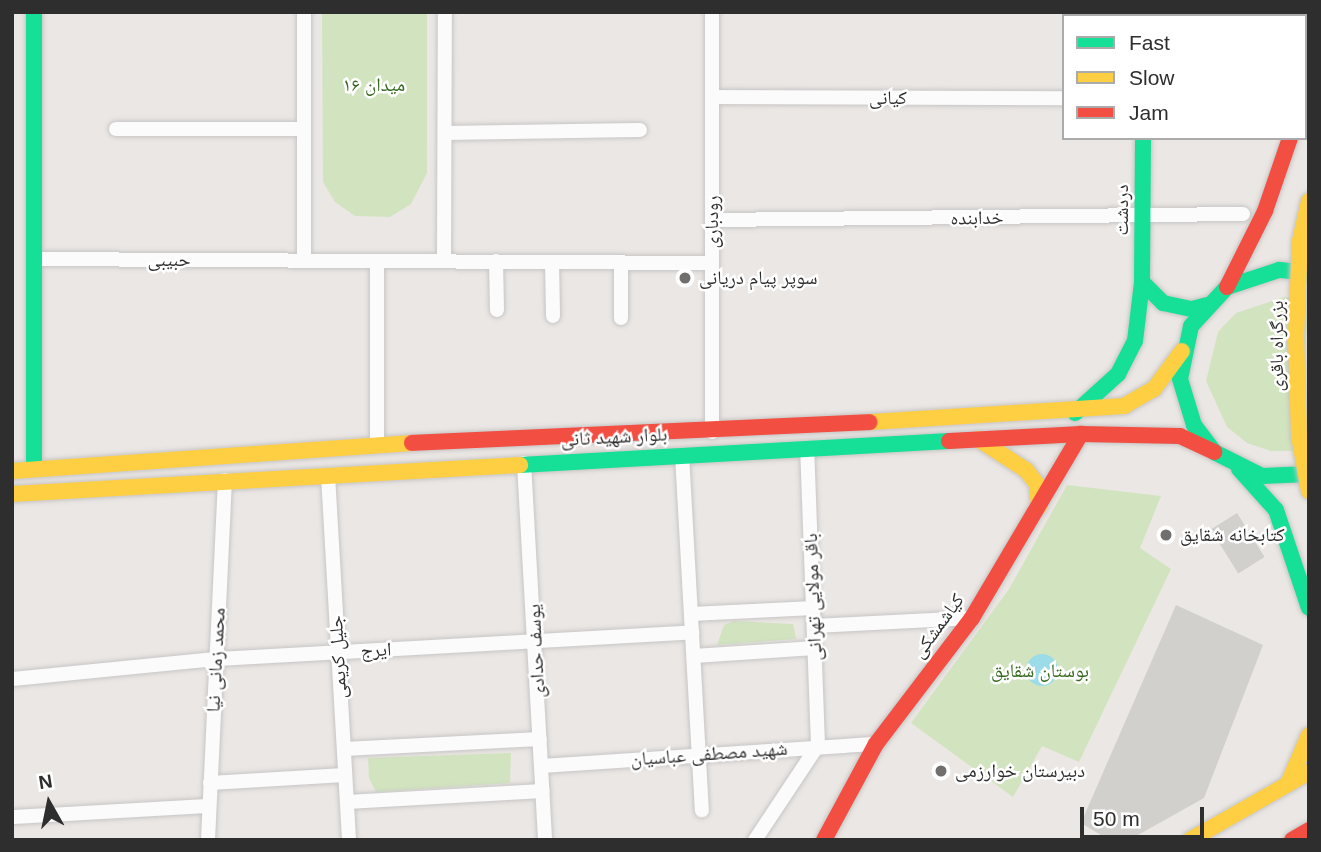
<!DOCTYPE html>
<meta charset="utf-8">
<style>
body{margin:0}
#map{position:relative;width:1321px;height:852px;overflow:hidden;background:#ebe7e4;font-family:Helvetica,"Noto Naskh Arabic",sans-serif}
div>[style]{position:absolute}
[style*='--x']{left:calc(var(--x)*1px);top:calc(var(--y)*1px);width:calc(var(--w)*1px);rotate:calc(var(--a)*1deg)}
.green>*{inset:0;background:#d2e4bf}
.water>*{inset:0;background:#9cdce8}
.round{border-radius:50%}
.building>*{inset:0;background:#d2d0cd;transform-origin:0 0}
.roads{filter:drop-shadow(0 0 2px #c7c6c6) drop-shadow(0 0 2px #c7c6c6)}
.street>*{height:14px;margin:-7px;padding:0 7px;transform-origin:7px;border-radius:7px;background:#fcfbfb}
.fast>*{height:16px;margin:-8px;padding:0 8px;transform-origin:8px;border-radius:8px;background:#16e098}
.slow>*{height:16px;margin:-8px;padding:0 8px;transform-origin:8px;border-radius:8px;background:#ffcf43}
.jam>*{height:16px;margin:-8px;padding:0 8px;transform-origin:8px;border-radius:8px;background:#f24e42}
.bridges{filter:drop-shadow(0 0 2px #c6c4c4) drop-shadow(0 0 2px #c6c4c4)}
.slow-bridge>*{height:16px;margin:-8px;padding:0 8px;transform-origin:8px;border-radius:8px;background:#ffcf43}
.dots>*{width:19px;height:19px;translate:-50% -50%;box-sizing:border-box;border:4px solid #fff;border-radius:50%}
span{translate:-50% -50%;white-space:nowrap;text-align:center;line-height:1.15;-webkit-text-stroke:5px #fff;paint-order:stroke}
.park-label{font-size:19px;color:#36691f}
.street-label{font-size:19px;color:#2e2e2e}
.poi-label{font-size:19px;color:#2e2e2e}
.left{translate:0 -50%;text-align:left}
.frame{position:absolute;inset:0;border:14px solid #2e2e2e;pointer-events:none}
.legend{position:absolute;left:1062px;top:14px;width:245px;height:126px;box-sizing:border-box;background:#fff;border:2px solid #ababab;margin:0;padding:9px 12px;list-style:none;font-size:21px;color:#2e2e2e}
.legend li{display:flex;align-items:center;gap:14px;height:35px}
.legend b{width:35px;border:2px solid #ababab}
.north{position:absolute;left:14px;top:768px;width:70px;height:70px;-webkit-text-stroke:5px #fff;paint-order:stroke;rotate:351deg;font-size:19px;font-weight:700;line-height:28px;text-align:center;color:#2e2e2e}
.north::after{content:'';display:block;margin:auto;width:24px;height:32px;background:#2e2e2e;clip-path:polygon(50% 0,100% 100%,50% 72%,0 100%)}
.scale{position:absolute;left:1080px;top:807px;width:124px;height:32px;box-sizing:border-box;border:4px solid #2e2e2e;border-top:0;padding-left:9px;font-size:21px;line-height:24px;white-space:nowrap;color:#2e2e2e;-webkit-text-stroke:5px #fff;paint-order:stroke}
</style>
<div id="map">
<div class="green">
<i style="clip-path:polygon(322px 12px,427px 12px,427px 173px,411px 204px,390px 217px,355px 216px,335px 202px,323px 182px)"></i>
<i style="clip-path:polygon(1284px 297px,1309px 301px,1297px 451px,1271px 451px,1247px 443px,1227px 427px,1206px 381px,1218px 332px,1236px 313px)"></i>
<i style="clip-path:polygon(1067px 485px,1161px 496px,1140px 548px,1171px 569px,1079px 762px,1042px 746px,1013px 797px,911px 723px,1009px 589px)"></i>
<i style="clip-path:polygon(734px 621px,793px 624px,796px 639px,717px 645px,724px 625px)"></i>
<i style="clip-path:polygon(511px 753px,510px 783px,376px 792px,369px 778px,368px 758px)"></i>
</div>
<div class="water">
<i class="round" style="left:1026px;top:654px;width:32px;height:32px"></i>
</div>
<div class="building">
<i style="left:1237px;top:513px;width:52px;height:31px;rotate:58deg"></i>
<i style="clip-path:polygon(1176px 605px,1263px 645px,1204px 798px,1129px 840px,1109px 840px,1081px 823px)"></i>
</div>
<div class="roads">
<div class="street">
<i style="--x:712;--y:97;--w:352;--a:0.2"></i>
<i style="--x:116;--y:129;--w:188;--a:0"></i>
<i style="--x:445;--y:133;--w:195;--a:-0.9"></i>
<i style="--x:712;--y:220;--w:531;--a:-0.65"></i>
<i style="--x:34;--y:259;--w:678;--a:0.34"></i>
<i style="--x:304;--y:261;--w:249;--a:-90"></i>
<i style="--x:377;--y:261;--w:184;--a:90"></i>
<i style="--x:444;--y:261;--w:249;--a:-89.8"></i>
<i style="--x:496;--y:261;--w:49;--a:88.8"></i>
<i style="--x:552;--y:262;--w:54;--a:88.9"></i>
<i style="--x:621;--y:318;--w:56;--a:-90"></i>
<i style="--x:712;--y:432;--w:420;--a:-90"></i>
<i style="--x:682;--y:455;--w:356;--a:86.8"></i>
<i style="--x:524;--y:463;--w:378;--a:86.8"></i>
<i style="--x:328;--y:475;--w:366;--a:86.7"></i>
<i style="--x:691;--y:614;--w:123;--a:-2.8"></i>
<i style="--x:814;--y:626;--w:158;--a:-2.9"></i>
<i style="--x:694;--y:656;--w:121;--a:-3.8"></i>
<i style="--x:12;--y:679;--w:205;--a:-5.6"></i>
<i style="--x:216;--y:659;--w:477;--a:-3.2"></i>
<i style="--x:344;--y:749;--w:196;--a:-2.9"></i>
<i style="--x:542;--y:766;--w:335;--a:-3.8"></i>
<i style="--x:210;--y:783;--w:135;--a:-3.4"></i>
<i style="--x:347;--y:802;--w:196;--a:-3.2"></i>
<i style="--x:12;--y:817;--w:197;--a:-3.2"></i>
<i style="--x:208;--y:840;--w:360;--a:-87.3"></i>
<i style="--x:755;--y:840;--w:114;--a:-56.4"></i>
<i style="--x:818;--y:745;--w:297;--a:-92.1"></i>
</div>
<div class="fast">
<i style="--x:34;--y:12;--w:457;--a:90"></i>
<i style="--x:1143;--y:12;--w:4;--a:90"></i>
<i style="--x:1305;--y:94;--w:10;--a:-66"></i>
<i style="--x:1309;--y:273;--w:30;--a:-174"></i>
<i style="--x:1279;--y:270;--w:55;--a:161.9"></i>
<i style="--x:1227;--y:287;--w:53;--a:132.7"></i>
<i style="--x:1191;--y:326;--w:54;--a:101.7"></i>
<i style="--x:1180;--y:379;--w:48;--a:73.1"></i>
<i style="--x:1194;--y:425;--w:34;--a:53"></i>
<i style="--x:1214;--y:452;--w:54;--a:26.6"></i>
<i style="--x:1262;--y:476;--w:47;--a:-2.4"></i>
<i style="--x:1142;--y:282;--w:30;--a:45"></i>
<i style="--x:1163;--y:303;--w:30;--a:12"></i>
<i style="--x:1192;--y:309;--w:16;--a:-15"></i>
<i style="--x:1075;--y:413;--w:58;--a:-42.2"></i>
<i style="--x:1118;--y:374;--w:37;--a:-63"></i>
<i style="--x:1135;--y:341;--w:59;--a:-83.2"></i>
<i style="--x:1142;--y:282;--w:144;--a:-89.6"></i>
<i style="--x:520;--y:465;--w:430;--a:-3.2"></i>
<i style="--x:1239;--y:469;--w:55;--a:47.9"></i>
<i style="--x:1276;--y:510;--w:103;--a:71.4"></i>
</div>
<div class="slow">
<i style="--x:870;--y:422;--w:255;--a:-3.6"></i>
<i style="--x:1124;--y:406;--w:34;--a:-30"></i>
<i style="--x:1154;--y:389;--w:47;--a:-53.6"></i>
<i style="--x:978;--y:439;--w:57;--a:32.9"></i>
<i style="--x:1026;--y:470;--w:18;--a:52"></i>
<i style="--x:1037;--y:484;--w:23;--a:85"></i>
<i style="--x:12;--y:471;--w:401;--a:-4"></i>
<i style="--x:12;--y:494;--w:509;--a:-3.27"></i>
<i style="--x:1288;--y:784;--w:53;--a:-66.8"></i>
<i style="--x:1190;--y:840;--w:137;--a:-29.7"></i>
</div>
<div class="jam">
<i style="--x:1227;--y:287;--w:85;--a:-63.4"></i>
<i style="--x:1265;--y:211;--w:77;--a:-71.1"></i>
<i style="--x:949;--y:441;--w:132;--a:-3"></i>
<i style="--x:1081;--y:434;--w:99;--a:1.2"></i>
<i style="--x:1180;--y:436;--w:38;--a:25"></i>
<i style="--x:412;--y:443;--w:458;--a:-2.6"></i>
<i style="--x:824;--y:840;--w:109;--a:-61.6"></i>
<i style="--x:876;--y:744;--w:158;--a:-52.7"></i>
<i style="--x:972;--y:618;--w:214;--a:-59.4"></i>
<i style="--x:1292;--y:840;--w:20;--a:-30"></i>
</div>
</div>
<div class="bridges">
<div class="slow-bridge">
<i style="--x:1309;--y:201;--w:41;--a:102.7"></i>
<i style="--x:1300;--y:241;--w:94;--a:92.4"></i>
<i style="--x:1296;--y:335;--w:101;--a:88.3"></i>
<i style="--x:1299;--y:436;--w:56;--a:79.7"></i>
</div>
</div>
<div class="dots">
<i style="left:685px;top:278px;background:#706f6e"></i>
<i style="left:1166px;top:535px;background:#706f6e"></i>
<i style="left:941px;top:771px;background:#706f6e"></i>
</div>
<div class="park-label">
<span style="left:374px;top:85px">میدان ۱۶</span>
<span style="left:1040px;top:671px">بوستان شقایق</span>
</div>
<div class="street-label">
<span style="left:888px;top:98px">کیانی</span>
<span style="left:1122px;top:210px;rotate:-90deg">دردشت</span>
<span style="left:977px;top:218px;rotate:-1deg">خدابنده</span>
<span style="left:712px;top:222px;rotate:-90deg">رودباری</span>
<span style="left:169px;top:260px">حبیبی</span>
<span style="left:1277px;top:346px;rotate:-90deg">بزرگراه باقری</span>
<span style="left:614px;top:437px;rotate:-3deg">بلوار شهید ثانی</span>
<span style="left:813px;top:597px;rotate:-92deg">باقر مولایی تهرانی</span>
<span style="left:938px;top:626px;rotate:-54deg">کیاشمشکی</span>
<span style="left:376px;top:650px;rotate:-3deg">ایرج</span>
<span style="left:536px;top:651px;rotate:-93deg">یوسف حدادی</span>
<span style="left:338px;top:657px;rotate:-93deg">جلیل کریمی</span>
<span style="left:216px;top:660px;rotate:-87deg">محمد زمانی نیا</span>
<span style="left:709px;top:754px;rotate:-4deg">شهید مصطفی عباسیان</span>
</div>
<div class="poi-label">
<span class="left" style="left:699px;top:278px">سوپر پیام دریانی</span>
<span class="left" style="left:1180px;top:535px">کتابخانه شقایق</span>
<span class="left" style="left:955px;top:771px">دبیرستان خوارزمی</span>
</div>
<div class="frame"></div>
<ul class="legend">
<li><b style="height:9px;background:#16e098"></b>Fast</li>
<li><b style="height:9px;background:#ffcf43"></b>Slow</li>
<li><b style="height:9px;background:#f24e42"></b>Jam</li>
</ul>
<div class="north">N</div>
<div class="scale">50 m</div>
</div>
